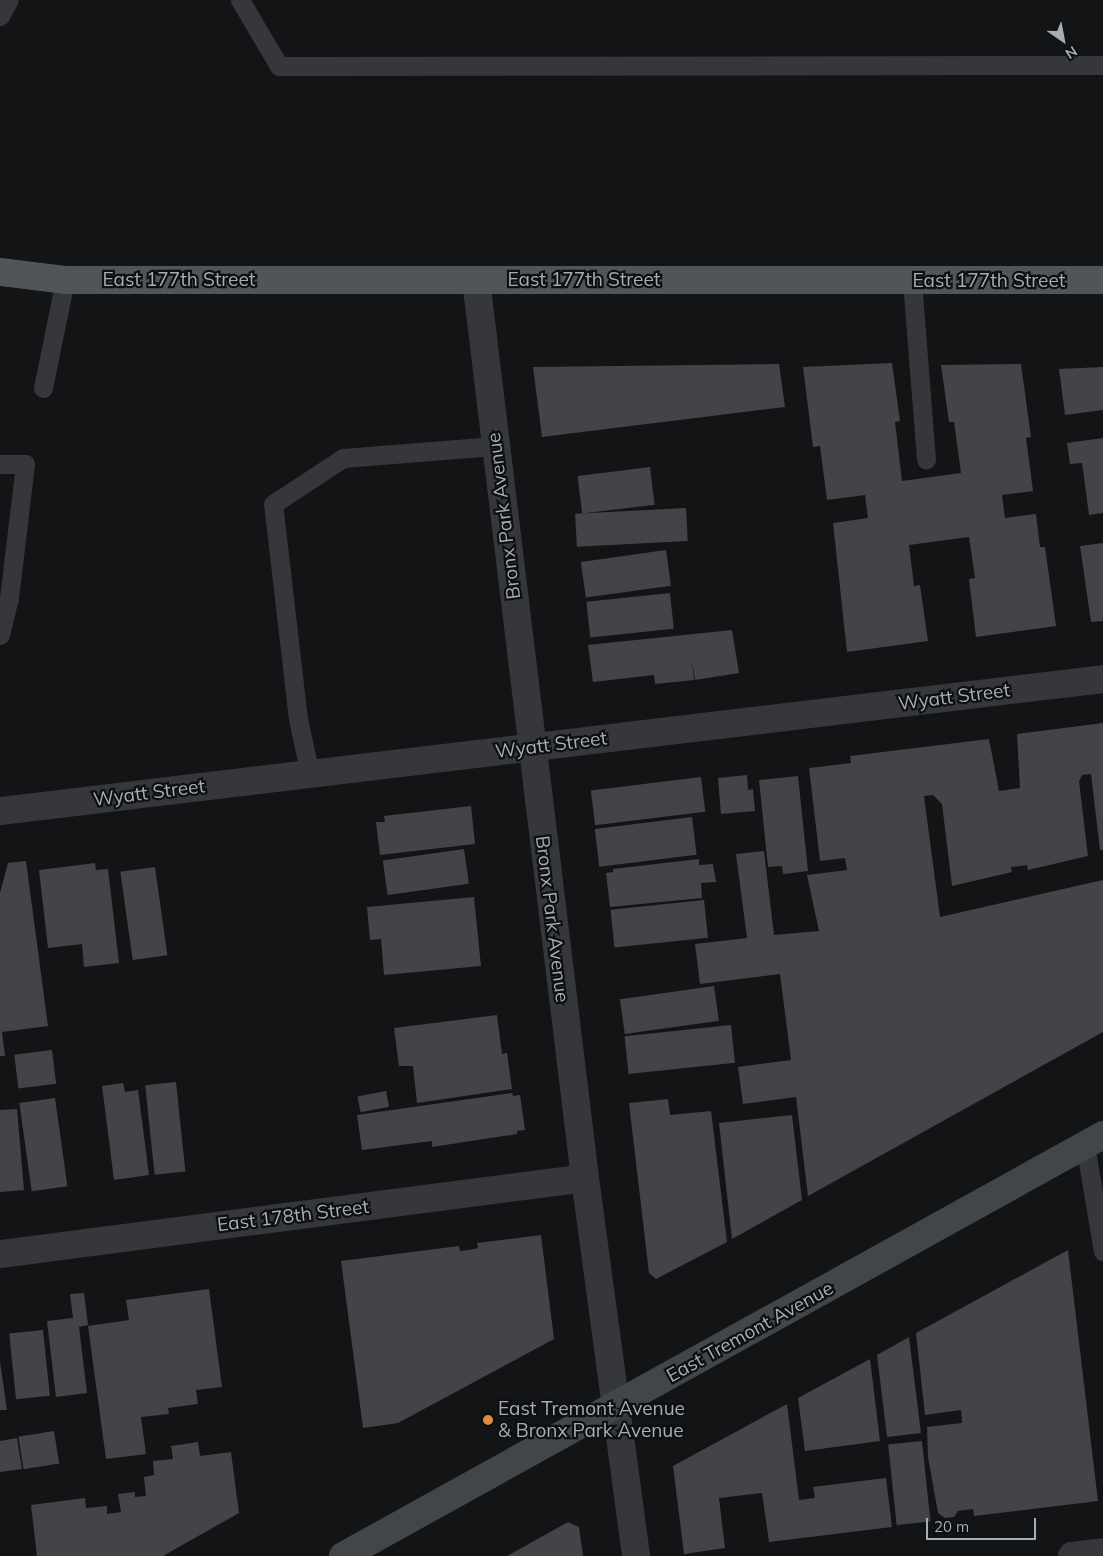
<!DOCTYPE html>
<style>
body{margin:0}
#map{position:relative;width:1103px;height:1556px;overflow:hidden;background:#131415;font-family:Mulish,sans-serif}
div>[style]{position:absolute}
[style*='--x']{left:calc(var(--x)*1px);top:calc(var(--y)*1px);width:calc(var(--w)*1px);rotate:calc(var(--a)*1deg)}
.building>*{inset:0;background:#434448;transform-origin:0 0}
.service>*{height:19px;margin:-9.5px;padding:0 9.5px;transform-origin:9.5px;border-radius:9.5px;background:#35373a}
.minor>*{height:28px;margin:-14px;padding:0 14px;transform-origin:14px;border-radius:14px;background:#35373a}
.secondary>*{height:28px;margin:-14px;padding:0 14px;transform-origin:14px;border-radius:14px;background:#434649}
.primary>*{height:28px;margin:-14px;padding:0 14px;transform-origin:14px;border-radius:14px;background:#515458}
.dots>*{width:14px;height:14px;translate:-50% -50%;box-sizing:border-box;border:2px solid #0e0f10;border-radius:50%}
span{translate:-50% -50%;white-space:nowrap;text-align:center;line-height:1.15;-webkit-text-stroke:4.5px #0e0f10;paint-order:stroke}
.street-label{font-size:19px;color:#a6adb4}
.poi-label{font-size:19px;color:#a6adb4}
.left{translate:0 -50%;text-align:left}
.north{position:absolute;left:1038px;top:15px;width:50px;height:50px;-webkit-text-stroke:4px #0e0f10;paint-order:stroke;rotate:147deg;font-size:14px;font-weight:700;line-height:20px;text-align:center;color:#a6adb4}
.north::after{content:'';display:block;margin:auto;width:18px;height:22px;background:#a6adb4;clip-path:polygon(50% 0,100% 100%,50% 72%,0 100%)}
.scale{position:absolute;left:926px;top:1518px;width:110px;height:22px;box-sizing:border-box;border:2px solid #a6adb4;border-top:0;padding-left:6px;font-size:15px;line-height:18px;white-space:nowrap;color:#a6adb4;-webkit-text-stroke:4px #0e0f10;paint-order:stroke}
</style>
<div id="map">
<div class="building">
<i style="clip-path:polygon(892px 363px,900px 421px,895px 422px,902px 481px,961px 473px,954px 422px,949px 422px,941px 365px,1021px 364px,1031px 437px,1026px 438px,1033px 491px,1002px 495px,1005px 518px,1036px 514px,1040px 547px,1045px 547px,1056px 626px,976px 637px,969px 579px,975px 578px,969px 537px,909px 545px,914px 586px,920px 585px,928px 641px,847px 652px,833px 523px,868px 518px,865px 495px,827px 500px,820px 446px,813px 447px,803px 367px)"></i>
<i style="clip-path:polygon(779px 364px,785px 407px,542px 437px,533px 367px)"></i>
<i style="clip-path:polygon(1103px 367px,1103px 410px,1065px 415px,1059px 369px)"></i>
<i style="clip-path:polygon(1103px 438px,1103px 513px,1089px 515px,1082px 463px,1070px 464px,1067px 443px)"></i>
<i style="left:650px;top:467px;width:38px;height:73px;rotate:83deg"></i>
<i style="left:686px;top:508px;width:33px;height:111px;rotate:87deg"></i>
<i style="clip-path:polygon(1103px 543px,1103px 621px,1091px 622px,1080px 546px)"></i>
<i style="left:666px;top:550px;width:36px;height:86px;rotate:82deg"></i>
<i style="left:670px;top:593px;width:36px;height:84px;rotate:84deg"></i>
<i style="clip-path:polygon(732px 630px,739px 673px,695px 680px,692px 660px,694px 680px,655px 684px,654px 675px,593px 682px,588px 645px)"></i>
<i style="clip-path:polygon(1103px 723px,1103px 850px,1100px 850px,1091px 774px,1082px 775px,1079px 781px,1088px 856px,1028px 870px,1027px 865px,1011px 867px,1012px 872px,952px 886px,942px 804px,933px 795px,924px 796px,940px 917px,1103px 880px,1103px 1032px,808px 1196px,796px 1097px,743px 1104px,738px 1067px,791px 1060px,780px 974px,700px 984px,695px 944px,747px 938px,736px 854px,764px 851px,774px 935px,819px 931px,807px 875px,847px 870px,845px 858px,820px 861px,809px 768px,851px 763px,850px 756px,989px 739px,999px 791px,1020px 788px,1017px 734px)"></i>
<i style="clip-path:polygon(747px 775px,748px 790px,753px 789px,755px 811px,721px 814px,718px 778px)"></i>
<i style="clip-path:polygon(798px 776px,808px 871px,783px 874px,782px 866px,768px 867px,759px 780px)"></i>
<i style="left:701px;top:777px;width:35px;height:111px;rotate:83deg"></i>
<i style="clip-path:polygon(471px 806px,475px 844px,380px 855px,376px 822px,385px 822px,384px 816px)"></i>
<i style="left:692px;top:817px;width:38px;height:98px;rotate:83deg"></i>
<i style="left:464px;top:849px;width:35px;height:82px;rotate:82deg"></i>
<i style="clip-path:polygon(699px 859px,699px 865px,713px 864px,716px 882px,701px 883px,702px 898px,610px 907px,606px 873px,613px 872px,613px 869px)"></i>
<i style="clip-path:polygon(26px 861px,48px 1026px,2px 1032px,5px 1056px,0 1056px,0 893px,8px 863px)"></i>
<i style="clip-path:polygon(95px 863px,96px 870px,108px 869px,119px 963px,84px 967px,82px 944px,48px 948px,39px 870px)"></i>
<i style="left:155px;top:867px;width:89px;height:35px;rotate:82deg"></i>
<i style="clip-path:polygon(474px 897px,481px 966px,384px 975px,381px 939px,370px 940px,367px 907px)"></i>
<i style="left:704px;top:900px;width:38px;height:94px;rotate:84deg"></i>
<i style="left:714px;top:986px;width:35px;height:95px;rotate:82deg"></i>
<i style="clip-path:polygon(497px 1015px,502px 1054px,507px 1053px,512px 1089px,417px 1103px,413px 1066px,399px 1066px,394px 1028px)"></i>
<i style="left:731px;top:1025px;width:38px;height:107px;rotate:84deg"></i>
<i style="left:52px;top:1050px;width:34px;height:38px;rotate:83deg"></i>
<i style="left:176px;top:1082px;width:90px;height:31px;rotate:84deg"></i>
<i style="clip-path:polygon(123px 1083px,125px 1092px,138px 1090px,149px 1175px,114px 1180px,102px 1086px)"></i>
<i style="left:386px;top:1091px;width:16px;height:29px;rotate:79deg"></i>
<i style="clip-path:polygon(512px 1093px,513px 1096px,520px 1095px,525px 1130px,517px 1131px,517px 1134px,432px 1147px,432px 1141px,362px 1150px,357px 1115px)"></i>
<i style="left:55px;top:1098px;width:89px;height:36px;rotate:82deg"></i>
<i style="clip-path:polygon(668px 1099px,670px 1115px,711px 1111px,727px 1242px,656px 1279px,649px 1273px,629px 1103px)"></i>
<i style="clip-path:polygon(17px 1109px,24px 1190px,0 1192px,0 1110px)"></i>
<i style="clip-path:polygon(792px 1115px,802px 1200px,732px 1239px,719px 1123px)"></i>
<i style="clip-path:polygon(541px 1235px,554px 1339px,398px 1423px,363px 1428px,341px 1261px,459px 1246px,460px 1251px,469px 1250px,478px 1248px,477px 1243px)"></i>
<i style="clip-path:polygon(1068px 1250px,1098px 1501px,974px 1516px,973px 1509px,958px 1511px,954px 1517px,945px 1518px,938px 1513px,928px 1457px,927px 1427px,962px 1423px,961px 1410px,925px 1415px,916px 1333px)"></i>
<i style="clip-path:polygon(209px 1289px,222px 1387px,196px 1390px,198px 1404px,168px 1408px,169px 1414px,141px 1417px,146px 1454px,106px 1459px,88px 1326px,129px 1320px,126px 1300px)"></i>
<i style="clip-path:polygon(84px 1293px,88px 1325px,79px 1327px,87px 1393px,56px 1397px,47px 1321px,73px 1318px,70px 1294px)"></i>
<i style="left:43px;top:1330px;width:66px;height:34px;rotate:84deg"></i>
<i style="clip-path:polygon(909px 1337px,921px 1433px,887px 1437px,877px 1355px)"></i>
<i style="clip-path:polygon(870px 1359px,880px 1441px,805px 1451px,798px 1398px)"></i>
<i style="clip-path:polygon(0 1362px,7px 1410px,0 1410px)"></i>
<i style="clip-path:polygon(787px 1404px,799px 1500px,815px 1498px,813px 1487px,886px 1478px,892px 1527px,769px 1542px,762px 1493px,719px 1498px,725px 1548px,684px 1554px,673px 1466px)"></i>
<i style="left:54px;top:1431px;width:33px;height:36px;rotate:81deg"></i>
<i style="clip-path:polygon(17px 1438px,22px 1469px,0 1472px,0 1441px)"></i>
<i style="left:922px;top:1441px;width:81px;height:34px;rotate:84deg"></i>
<i style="clip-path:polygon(198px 1442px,200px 1456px,231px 1452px,239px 1513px,163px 1556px,37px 1556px,31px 1505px,85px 1498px,86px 1508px,107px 1506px,107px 1514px,121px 1512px,118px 1494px,135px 1492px,135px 1497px,146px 1496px,144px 1477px,154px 1475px,153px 1461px,173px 1459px,171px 1446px)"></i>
<i style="clip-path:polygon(568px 1522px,579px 1527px,583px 1556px,507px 1556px)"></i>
</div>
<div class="service">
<i style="--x:240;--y:0;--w:77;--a:59.4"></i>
<i style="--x:279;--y:66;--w:824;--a:-0.07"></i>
<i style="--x:0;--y:16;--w:18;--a:-61"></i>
<i style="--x:912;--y:281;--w:179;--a:85.5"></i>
<i style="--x:43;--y:388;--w:110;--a:-78.5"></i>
<i style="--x:0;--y:464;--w:25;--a:0"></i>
<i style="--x:25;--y:464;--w:135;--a:96.8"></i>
<i style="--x:9;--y:598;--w:38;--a:104"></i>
<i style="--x:310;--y:774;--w:56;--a:-102.3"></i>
<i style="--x:298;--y:719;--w:216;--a:-96.6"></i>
<i style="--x:273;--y:504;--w:84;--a:-33.3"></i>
<i style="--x:343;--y:458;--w:152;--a:-4.5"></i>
<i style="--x:1085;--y:1145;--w:108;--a:80.4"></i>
</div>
<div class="minor">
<i style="--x:476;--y:280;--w:905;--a:83.08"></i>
<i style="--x:585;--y:1178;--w:381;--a:82.3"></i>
<i style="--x:0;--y:811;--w:1111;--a:-6.82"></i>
<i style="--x:0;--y:1254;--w:590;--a:-7.4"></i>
<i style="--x:1072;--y:1556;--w:31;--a:-7"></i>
</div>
<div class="secondary">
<i style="--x:343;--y:1556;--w:869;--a:-28.98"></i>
</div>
<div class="primary">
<i style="--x:0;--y:272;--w:65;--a:7"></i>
<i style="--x:65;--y:280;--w:1038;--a:0"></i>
</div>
<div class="dots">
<i style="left:488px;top:1420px;background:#e08a40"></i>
</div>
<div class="street-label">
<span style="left:179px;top:280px">East 177th Street</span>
<span style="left:584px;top:280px">East 177th Street</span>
<span style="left:989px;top:281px">East 177th Street</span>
<span style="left:504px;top:516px;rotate:-97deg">Bronx Park Avenue</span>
<span style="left:954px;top:697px;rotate:-7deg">Wyatt Street</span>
<span style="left:551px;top:745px;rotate:-7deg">Wyatt Street</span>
<span style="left:149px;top:793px;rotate:-7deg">Wyatt Street</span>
<span style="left:552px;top:919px;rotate:83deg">Bronx Park Avenue</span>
<span style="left:293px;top:1216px;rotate:-7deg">East 178th Street</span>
<span style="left:750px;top:1332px;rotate:-29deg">East Tremont Avenue</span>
</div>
<div class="poi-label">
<span class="left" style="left:498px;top:1420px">East Tremont Avenue<br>&amp; Bronx Park Avenue</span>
</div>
<div class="north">N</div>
<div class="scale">20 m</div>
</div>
